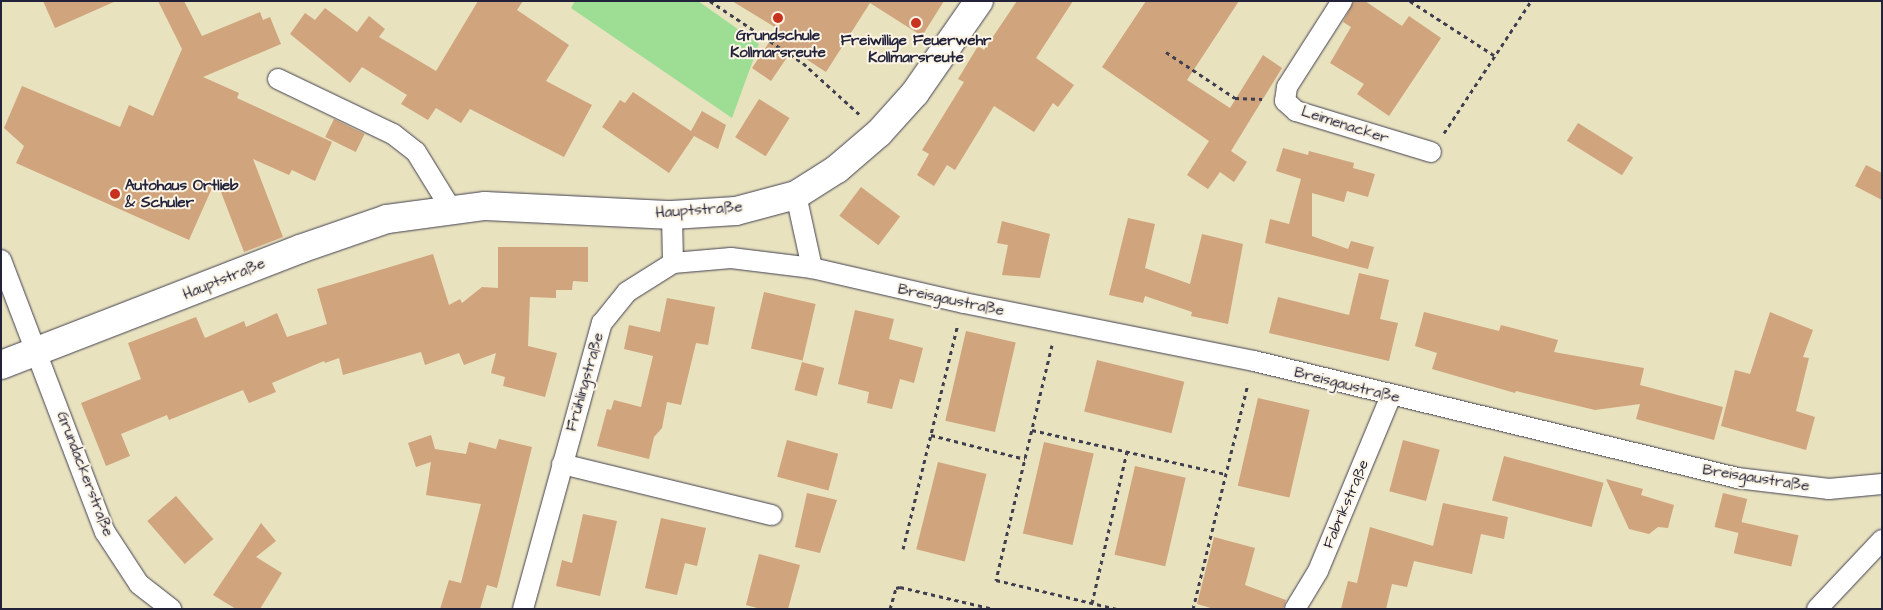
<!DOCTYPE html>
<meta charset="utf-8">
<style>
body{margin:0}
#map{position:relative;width:1883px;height:610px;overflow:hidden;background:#e9e2bf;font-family:"Architects Daughter",sans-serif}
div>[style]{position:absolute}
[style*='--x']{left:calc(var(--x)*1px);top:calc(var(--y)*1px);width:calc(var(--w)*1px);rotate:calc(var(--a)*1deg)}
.green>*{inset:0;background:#9dde94}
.building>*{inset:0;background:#d0a47d;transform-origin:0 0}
.path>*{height:3px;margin-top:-1.5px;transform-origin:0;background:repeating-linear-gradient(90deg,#403f4f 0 4px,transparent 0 8px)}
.roads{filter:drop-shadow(0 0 1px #403f4f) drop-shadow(0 0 1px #403f4f)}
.minor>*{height:20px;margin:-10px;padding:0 10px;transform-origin:10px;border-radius:10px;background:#fff}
.secondary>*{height:28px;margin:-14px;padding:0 14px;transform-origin:14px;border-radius:14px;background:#fff}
.dots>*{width:14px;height:14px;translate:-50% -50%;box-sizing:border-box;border:2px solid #fcf5e5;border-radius:50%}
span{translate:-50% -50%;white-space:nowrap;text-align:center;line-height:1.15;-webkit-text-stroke:4px #fcf5e5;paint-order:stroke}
.poi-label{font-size:15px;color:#22223b;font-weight:700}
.left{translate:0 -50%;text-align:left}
.street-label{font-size:15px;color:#22223b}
.frame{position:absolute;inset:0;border:2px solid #22223b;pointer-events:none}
</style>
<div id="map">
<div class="green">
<i style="clip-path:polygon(575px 1px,698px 1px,759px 44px,732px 118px,571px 8px)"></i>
</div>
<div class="building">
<i style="clip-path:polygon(43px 1px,116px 1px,55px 28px)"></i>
<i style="clip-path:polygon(158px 1px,184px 1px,202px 36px,260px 12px,263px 20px,270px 17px,281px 44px,203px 77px,239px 93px,237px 98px,332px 142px,315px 181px,292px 170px,289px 175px,253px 159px,283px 237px,244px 252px,216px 179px,189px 240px,16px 163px,24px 146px,4px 128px,22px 86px,120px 127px,129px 105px,153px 116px,182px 49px)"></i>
<i style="clip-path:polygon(478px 1px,523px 1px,517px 10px,569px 45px,546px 81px,592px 105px,564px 157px,470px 109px,461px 123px,436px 108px,428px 120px,401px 104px,407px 95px,362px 67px,350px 83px,290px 34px,305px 13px,315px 20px,325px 8px,357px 32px,369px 16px,385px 29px,379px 37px,436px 71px)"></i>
<i style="clip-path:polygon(732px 1px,944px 1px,922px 36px,870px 3px,826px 72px,792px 50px,771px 81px,752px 68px,778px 29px)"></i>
<i style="clip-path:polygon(1017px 1px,1073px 1px,1036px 58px,1074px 85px,1058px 107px,1053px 103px,1034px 132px,994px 106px,955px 170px,947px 165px,934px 186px,917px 175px,929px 154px,922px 150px,964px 82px,958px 79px,978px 46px,984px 50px)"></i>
<i style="clip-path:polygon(1146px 1px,1239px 1px,1187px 80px,1230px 108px,1263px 55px,1282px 68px,1231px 151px,1247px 162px,1234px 182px,1220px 172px,1208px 189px,1187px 175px,1209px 141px,1102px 67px)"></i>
<i style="clip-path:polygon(1354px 1px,1365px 1px,1402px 26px,1409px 16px,1441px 38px,1389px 116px,1357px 94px,1364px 84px,1330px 63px,1351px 27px,1343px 22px)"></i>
<i style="clip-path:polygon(633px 92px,691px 131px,702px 111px,726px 125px,718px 149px,694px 136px,669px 173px,602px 127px,620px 100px,625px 103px)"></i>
<i style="left:759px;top:99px;width:36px;height:45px;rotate:32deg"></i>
<i style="left:334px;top:119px;width:34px;height:20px;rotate:26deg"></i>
<i style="left:1578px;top:123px;width:65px;height:21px;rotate:32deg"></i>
<i style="clip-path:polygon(1283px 148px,1308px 155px,1309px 151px,1354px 163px,1353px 168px,1375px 174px,1368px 197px,1347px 191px,1344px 202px,1312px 193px,1312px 236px,1348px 249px,1351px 241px,1374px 247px,1368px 269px,1265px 243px,1270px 219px,1289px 224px,1301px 179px,1276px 171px)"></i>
<i style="clip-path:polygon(1866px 165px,1882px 173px,1882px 200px,1855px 186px)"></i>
<i style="left:861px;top:187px;width:49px;height:36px;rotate:37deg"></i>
<i style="clip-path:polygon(1128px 218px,1155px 224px,1145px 268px,1190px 284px,1202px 234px,1243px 244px,1228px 324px,1191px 316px,1192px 312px,1145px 296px,1143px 303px,1109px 295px)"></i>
<i style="clip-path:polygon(1002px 221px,1050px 234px,1040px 278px,1002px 275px,1008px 245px,997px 243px)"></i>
<i style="clip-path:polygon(498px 247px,588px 247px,588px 282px,573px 281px,572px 290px,556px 290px,556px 298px,530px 297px,528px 346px,557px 353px,545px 397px,503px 386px,505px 377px,491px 373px,496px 353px,464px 365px,459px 353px,425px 365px,421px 352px,343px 375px,339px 358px,325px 363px,324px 361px,272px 383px,276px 392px,249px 403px,243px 390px,169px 420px,167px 415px,121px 434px,130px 456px,106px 466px,81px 403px,141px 379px,128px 343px,196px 317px,205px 338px,244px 321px,246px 327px,277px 313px,287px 337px,327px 324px,317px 289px,433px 254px,449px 305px,460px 299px,462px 303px,482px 287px,498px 288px)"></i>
<i style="clip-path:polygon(1359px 273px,1389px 280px,1380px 319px,1398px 323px,1389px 361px,1269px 333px,1278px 297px,1349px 315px)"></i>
<i style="left:764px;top:292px;width:53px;height:58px;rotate:13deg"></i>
<i style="clip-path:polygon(667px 298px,715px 307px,708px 345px,696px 343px,681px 405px,667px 402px,662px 428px,654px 437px,649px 459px,597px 446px,607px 409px,611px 410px,614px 400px,641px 407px,653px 356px,624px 349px,629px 325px,660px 332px)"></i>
<i style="clip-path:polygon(855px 310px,894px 319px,889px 339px,923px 348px,914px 383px,900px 379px,892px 409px,867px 403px,869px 392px,838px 384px)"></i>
<i style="clip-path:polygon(1424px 312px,1499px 331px,1501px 325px,1558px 340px,1554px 352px,1644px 368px,1640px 385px,1723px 407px,1714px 440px,1636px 419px,1640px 404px,1595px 410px,1516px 391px,1515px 393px,1432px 369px,1437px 353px,1415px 346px)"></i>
<i style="clip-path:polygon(1770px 312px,1813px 330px,1803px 357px,1809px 358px,1796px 411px,1815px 417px,1806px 450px,1721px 426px,1735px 370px,1750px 374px)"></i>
<i style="left:966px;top:331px;width:51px;height:92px;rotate:13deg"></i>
<i style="left:1097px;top:360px;width:90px;height:53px;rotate:14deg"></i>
<i style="left:802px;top:362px;width:23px;height:29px;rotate:15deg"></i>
<i style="left:1258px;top:398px;width:53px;height:90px;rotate:13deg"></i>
<i style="clip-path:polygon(431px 435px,435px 449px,466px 454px,469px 442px,496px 449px,499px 439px,532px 447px,497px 588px,487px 585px,480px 609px,440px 609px,449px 580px,461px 583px,481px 504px,426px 495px,431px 462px,416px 467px,408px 443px)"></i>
<i style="left:787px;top:440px;width:53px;height:38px;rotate:15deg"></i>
<i style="left:1403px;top:440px;width:38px;height:53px;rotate:15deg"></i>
<i style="left:1044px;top:442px;width:51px;height:94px;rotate:13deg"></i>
<i style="left:1504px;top:456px;width:103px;height:46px;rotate:15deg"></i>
<i style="left:938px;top:462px;width:50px;height:90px;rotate:14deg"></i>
<i style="left:1135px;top:466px;width:52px;height:91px;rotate:13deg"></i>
<i style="clip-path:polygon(1606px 479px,1643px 489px,1641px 495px,1674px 505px,1668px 528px,1658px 527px,1649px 534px,1629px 529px)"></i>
<i style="clip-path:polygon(807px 493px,837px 500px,820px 553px,795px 547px)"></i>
<i style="left:1723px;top:493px;width:25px;height:35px;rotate:14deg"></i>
<i style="left:176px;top:496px;width:57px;height:38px;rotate:49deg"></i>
<i style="clip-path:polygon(1443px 503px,1508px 517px,1504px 539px,1481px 534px,1472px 574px,1414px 561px,1407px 587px,1392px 584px,1386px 609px,1341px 609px,1348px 581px,1357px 583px,1370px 527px,1433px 546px)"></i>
<i style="clip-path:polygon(583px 514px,617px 521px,600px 596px,556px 586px,562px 560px,572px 563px)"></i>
<i style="clip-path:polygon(661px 518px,706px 528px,697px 566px,685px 563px,677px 595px,645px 588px)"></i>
<i style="left:1741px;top:522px;width:59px;height:32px;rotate:13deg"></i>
<i style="clip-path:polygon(261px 523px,276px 541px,256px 557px,282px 573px,260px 609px,236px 609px,213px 595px)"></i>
<i style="clip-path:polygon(1214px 537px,1255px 548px,1245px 585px,1286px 600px,1283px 609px,1214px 609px,1197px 604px)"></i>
<i style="clip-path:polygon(759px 554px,800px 565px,788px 609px,761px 609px,746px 605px)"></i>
</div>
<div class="path">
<i style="--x:710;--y:1;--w:112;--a:33.7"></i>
<i style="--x:803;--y:63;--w:76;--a:42.3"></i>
<i style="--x:1410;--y:1;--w:101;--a:32.9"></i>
<i style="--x:1166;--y:52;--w:83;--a:33.7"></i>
<i style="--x:1235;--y:98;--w:27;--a:2"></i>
<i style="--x:1444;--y:133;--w:158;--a:-56.6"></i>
<i style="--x:1052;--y:345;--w:242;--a:103.4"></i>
<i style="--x:996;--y:580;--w:124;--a:13.5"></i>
<i style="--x:1032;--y:430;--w:199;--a:12.8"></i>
<i style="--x:931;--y:435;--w:97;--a:14.3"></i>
<i style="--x:903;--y:549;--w:232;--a:-76.3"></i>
<i style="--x:1092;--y:603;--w:156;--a:-77"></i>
<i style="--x:890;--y:609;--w:22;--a:-74"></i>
<i style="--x:896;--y:588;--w:4;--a:-14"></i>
<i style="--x:900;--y:587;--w:97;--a:13.2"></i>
<i style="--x:1193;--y:609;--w:232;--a:-76.3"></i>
</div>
<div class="roads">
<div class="minor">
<i style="--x:1342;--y:1;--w:102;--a:122.6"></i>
<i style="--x:1287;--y:87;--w:14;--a:98"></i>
<i style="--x:1285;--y:101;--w:15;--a:42"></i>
<i style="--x:1296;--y:111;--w:141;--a:16.9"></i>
<i style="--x:278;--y:79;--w:127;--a:25.6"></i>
<i style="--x:393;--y:134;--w:29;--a:38"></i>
<i style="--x:416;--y:152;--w:67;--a:58.4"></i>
<i style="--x:796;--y:195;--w:75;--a:77.6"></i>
<i style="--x:672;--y:215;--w:48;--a:88.8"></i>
<i style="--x:1;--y:260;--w:291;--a:69.1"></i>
<i style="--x:105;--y:532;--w:62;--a:56.8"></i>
<i style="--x:139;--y:584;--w:41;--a:38"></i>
<i style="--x:562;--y:464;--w:216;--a:13.7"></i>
<i style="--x:523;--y:609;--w:297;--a:-74.6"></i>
<i style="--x:602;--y:323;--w:40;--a:-51"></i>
<i style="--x:627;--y:292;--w:54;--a:-32.2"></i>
<i style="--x:673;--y:263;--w:58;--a:-4.9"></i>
<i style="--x:731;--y:258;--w:82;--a:7"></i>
<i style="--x:812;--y:268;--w:156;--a:13"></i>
<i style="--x:964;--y:303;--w:296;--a:11.3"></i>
<i style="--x:1254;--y:361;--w:497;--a:13.6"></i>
<i style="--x:1737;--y:478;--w:93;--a:6.8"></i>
<i style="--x:1829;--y:489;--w:53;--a:-5.4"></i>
<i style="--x:1295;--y:609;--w:44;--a:-58.8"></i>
<i style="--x:1318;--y:571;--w:190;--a:-67.4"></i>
<i style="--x:1817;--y:609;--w:95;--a:-46.7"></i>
</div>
<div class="secondary">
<i style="--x:1;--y:365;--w:321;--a:-21.2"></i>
<i style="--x:300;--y:249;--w:92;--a:-19"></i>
<i style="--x:387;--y:219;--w:99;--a:-7.6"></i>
<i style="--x:485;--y:206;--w:187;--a:2.8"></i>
<i style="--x:672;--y:215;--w:64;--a:-3.6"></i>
<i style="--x:736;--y:211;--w:62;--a:-14.9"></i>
<i style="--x:796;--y:195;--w:49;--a:-32.4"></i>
<i style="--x:837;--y:169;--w:55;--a:-40.6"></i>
<i style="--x:879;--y:133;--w:54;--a:-48"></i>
<i style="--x:915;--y:93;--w:112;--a:-55.2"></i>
</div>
</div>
<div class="dots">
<i style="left:778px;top:18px;background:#c8321e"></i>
<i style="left:916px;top:23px;background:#c8321e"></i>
<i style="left:115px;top:194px;background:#c8321e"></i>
</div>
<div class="poi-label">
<span style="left:778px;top:44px">Grundschule<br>Kollmarsreute</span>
<span style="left:916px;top:49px">Freiwillige Feuerwehr<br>Kollmarsreute</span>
<span class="left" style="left:125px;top:194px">Autohaus Ortlieb<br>&amp; Schuler</span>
</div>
<div class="street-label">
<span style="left:1345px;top:125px;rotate:18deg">Leimenacker</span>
<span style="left:699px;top:210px;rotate:-4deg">Hauptstraße</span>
<span style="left:224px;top:279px;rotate:-22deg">Hauptstraße</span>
<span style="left:951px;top:300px;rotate:12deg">Breisgaustraße</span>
<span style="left:585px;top:382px;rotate:-74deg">Frühlingstraße</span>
<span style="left:1347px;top:385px;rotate:14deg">Breisgaustraße</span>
<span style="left:85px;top:474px;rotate:69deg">Grundackerstraße</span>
<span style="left:1756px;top:478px;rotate:9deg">Breisgaustraße</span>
<span style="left:1346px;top:504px;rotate:-67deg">Fabrikstraße</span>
</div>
<div class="frame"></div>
</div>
